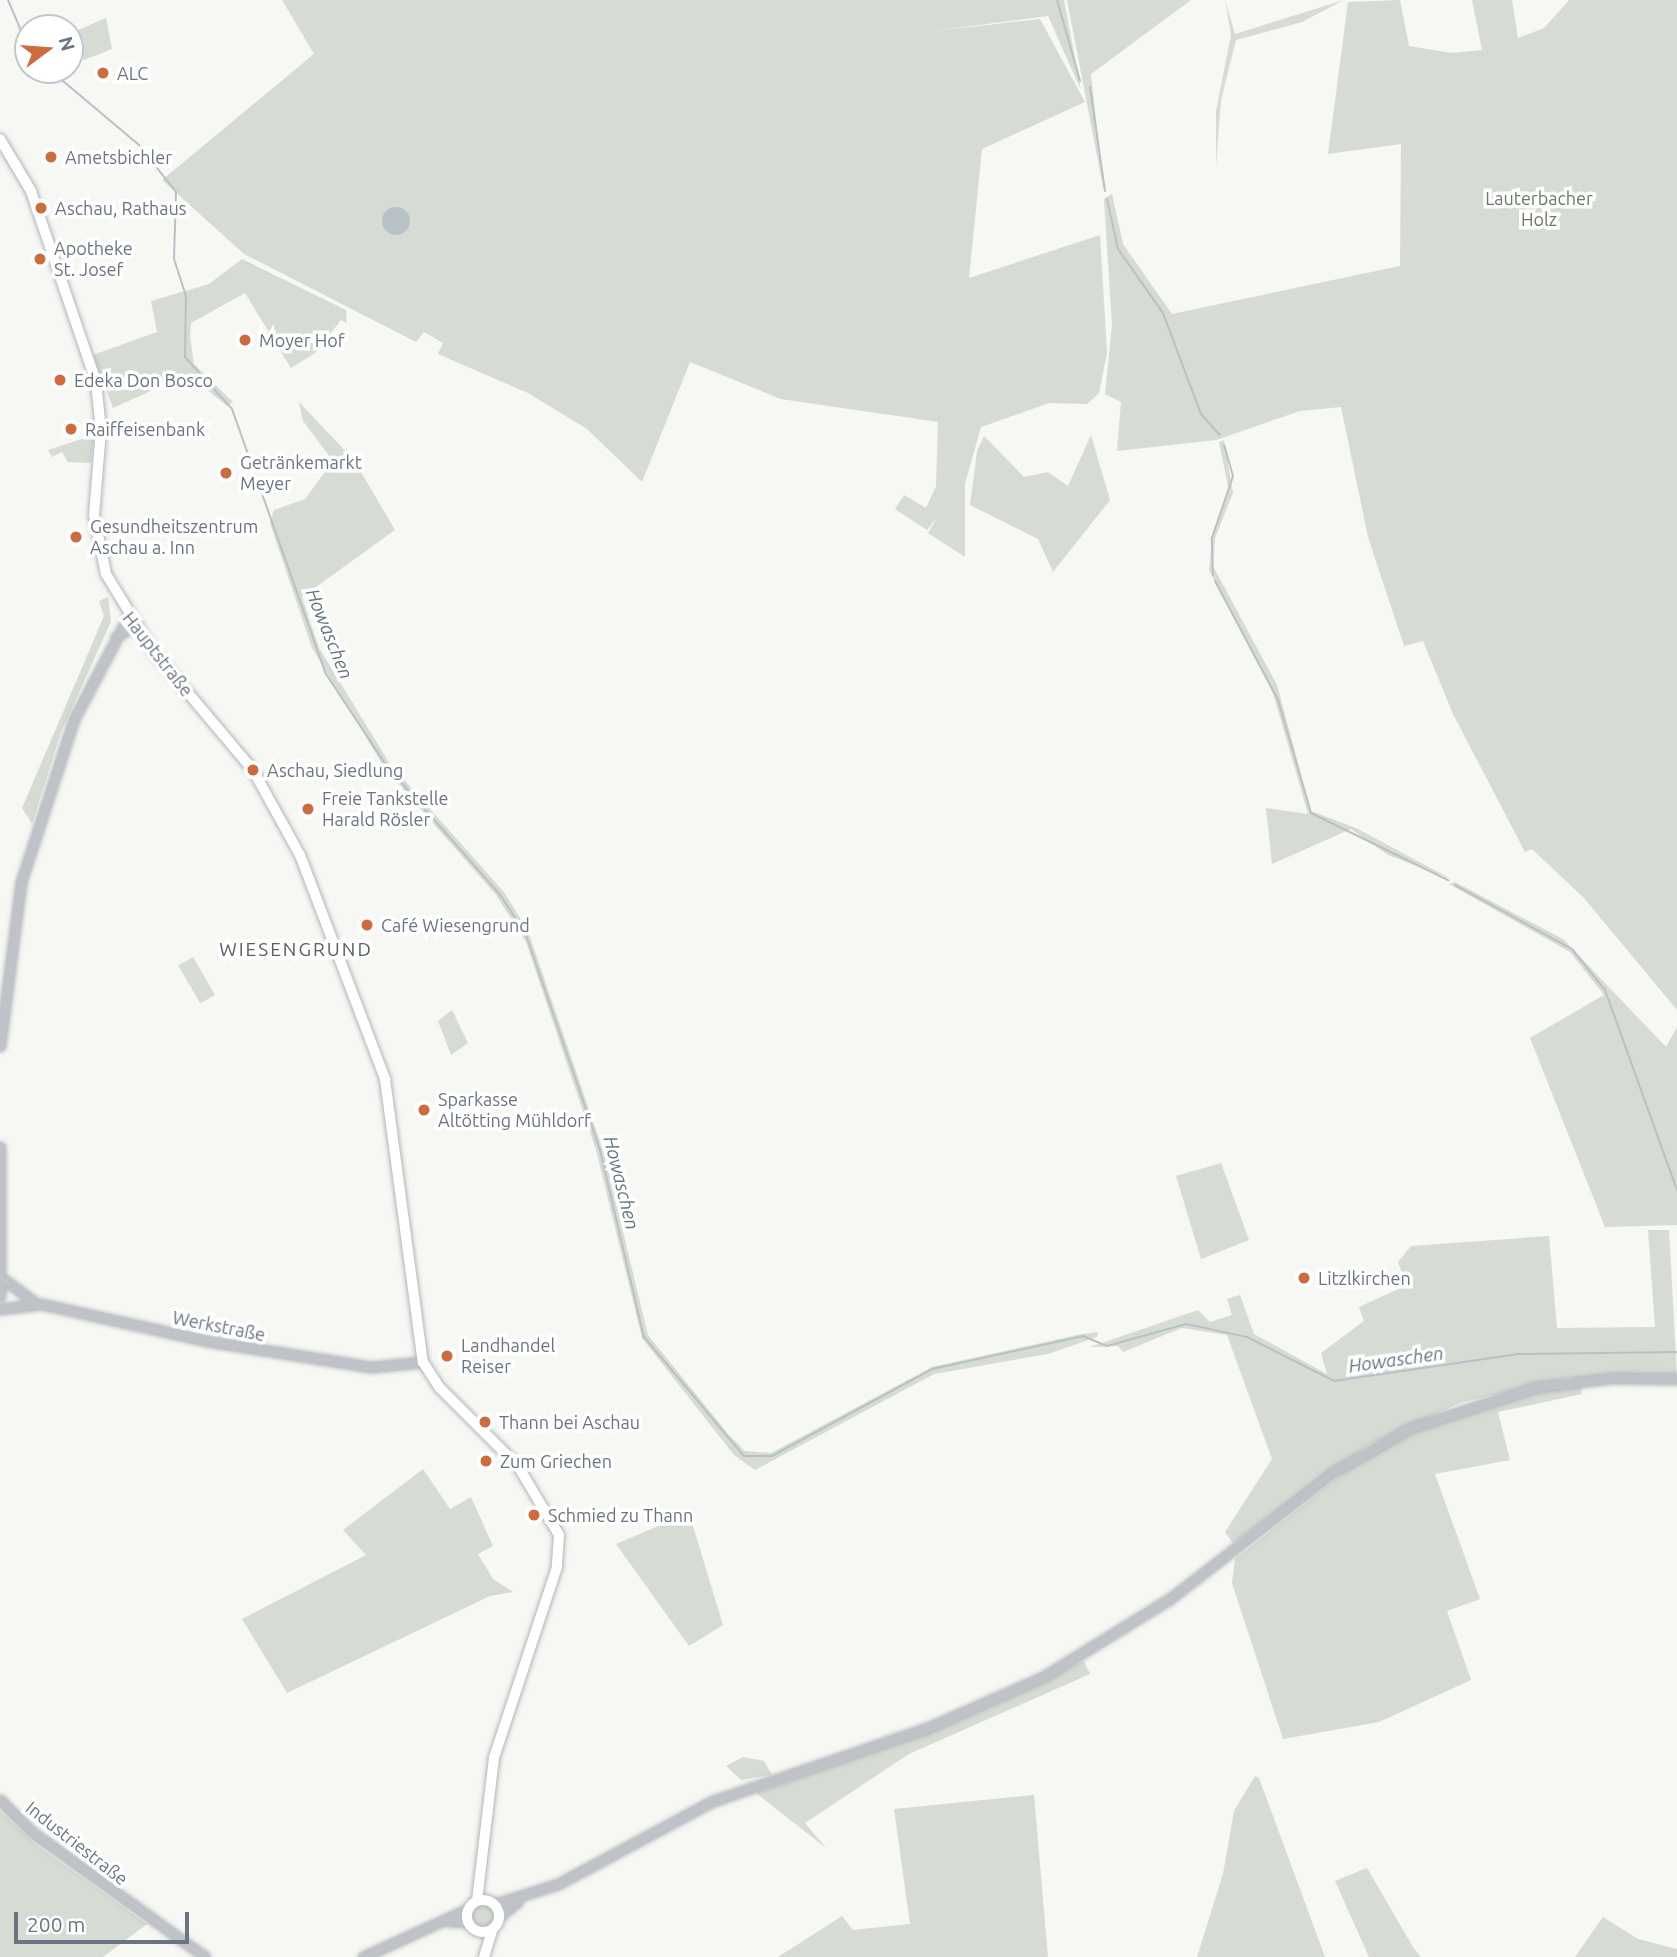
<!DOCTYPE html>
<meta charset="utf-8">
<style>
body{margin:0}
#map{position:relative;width:1677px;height:1957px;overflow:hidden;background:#f7f7f4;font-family:Ubuntu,sans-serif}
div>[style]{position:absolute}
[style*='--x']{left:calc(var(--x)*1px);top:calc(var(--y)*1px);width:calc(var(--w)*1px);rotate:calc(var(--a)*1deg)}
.green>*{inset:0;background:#d6dbd4;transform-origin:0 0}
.round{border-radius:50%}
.water>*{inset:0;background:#b8c1c6}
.stream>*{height:2px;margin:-1px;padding:0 1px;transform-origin:1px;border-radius:1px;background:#b8c1c6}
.roads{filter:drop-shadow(0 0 2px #b2b6ba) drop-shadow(0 0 2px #b2b6ba)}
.tertiary>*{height:9px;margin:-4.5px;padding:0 4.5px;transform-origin:4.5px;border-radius:4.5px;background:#bfc2c6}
.secondary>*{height:10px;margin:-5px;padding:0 5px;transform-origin:5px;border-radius:5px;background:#fff}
.secondary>.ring{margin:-5px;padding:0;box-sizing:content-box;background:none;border:10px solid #fff;border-radius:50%}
.dots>*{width:19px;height:19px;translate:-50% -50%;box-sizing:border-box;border:4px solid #fff;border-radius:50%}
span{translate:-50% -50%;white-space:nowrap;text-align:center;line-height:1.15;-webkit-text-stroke:7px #fff;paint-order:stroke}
.poi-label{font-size:18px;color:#6a7582}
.left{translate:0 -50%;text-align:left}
.park-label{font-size:18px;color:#6a7a68}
.street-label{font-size:18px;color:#6a7582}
.water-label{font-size:19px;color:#65757e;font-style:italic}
.neighbourhood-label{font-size:19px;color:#575f68;letter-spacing:2px}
.north{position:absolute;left:14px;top:14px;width:70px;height:70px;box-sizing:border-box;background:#fff;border:2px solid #c3c8cd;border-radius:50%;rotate:74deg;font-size:19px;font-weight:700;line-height:28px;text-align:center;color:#6a7582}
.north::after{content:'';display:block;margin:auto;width:24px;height:32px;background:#ce6b3d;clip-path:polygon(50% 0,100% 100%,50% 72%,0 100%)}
.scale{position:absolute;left:14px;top:1912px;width:175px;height:32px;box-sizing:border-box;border:4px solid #6a7582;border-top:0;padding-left:9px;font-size:21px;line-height:24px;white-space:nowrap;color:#6a7582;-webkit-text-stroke:5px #fff;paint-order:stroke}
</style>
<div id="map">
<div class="green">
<i style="clip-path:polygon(282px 0,1064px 0,1081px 90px,1048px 16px,925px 32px,1040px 19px,1085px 102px,982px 149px,969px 278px,1100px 235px,1107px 353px,1099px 393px,1087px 404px,1049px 403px,981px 427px,965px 484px,965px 557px,928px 533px,938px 516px,927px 530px,895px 509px,904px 495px,926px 508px,936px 486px,938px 422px,781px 399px,690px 362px,642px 482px,587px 429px,528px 393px,438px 354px,443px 343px,424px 332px,416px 342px,244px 254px,162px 180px,314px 54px)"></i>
<i style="clip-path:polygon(1067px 0,1191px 0,1091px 74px,1104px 192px)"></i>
<i style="clip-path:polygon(1225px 0,1235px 34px,1344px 0,1302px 22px,1236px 40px,1221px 100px,1216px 166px,1216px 111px,1231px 35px)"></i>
<i style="clip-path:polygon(1400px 0,1409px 46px,1452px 53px,1482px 50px,1472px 0,1512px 0,1518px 38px,1544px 28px,1569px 0,1677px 0,1677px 1010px,1584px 898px,1532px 849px,1525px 852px,1453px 714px,1423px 641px,1404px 646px,1368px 537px,1341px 407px,1300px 411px,1216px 440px,1117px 451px,1121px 402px,1105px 394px,1112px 325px,1104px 199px,1112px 194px,1123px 244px,1172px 314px,1400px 266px,1401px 144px,1328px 154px,1348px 2px)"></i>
<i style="clip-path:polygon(106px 18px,112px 49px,84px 60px,71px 33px)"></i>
<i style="clip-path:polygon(242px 259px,346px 310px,347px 323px,341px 320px,315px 353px,291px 368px,245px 293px,191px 323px,190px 337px,194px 364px,233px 402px,227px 406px,188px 374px,113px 408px,93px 355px,157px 332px,151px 301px,209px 284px)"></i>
<i style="clip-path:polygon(299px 402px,354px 460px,395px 530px,302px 597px,319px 648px,390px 764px,504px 892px,528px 931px,604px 1153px,648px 1335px,729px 1435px,745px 1451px,771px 1453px,932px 1367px,1082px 1334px,1098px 1332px,1097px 1337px,1048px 1354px,934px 1374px,755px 1470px,734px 1455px,642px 1338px,596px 1150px,526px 942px,496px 895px,384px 767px,312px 648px,270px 523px,274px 510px,305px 499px,333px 461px,303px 421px)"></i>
<i style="clip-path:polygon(94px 435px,91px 463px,68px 462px,62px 452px,52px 457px,48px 450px)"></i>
<i style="clip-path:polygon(1091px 435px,1110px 500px,1053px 572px,1038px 539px,970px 505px,977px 451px,984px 436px,1024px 477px,1048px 472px,1068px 486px)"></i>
<i style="clip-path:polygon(1224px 440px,1233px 493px,1215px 538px,1213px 566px,1277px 685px,1311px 811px,1356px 828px,1453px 880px,1388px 855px,1351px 829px,1272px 864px,1266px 808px,1308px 814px,1273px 693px,1209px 570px,1213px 531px,1229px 491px,1219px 442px)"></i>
<i style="clip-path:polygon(108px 597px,111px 622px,61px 732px,32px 824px,22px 808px,104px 616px,99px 601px)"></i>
<i style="clip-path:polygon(1455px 882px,1563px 939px,1666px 1047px,1677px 1027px,1677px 1225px,1605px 1227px,1530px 1038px,1604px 995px,1570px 952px,1449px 884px)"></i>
<i style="left:193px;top:957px;width:44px;height:17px;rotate:60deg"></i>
<i style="clip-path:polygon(452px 1010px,468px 1043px,451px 1055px,438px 1021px)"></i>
<i style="clip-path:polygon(1221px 1163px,1249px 1240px,1201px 1259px,1176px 1176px)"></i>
<i style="clip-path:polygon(1648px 1230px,1669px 1230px,1677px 1376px,1565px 1378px,1460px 1403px,1368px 1445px,1233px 1543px,1225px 1532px,1272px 1459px,1227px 1335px,1182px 1328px,1123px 1352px,1118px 1346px,1090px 1347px,1198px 1310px,1210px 1322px,1232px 1315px,1227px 1299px,1240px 1295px,1254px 1334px,1327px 1374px,1321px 1353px,1364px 1321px,1359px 1307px,1407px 1285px,1398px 1262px,1411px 1246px,1549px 1236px,1557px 1328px,1655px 1327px)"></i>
<i style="clip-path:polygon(1580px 1385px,1582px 1394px,1498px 1412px,1510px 1460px,1435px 1474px,1480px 1599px,1447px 1611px,1471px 1680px,1379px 1722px,1283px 1739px,1232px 1583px,1235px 1559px,1353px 1466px,1411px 1433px,1537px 1391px)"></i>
<i style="clip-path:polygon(423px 1469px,450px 1509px,471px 1497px,493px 1546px,478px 1554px,493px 1579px,513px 1592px,490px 1596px,287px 1693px,242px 1619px,366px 1555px,343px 1530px)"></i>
<i style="clip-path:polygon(689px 1513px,723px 1625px,689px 1646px,616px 1544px)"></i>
<i style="clip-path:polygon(1084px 1661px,1090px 1674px,909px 1754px,805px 1823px,826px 1848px,756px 1793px,926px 1733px)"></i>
<i style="clip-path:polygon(743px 1757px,764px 1761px,772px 1775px,741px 1780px,726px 1766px)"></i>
<i style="clip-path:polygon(1255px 1776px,1259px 1778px,1325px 1957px,1197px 1957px,1223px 1874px,1234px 1811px)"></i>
<i style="clip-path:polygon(1034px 1795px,1048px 1957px,778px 1957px,842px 1916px,853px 1930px,910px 1924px,894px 1809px)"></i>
<i style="clip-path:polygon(0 1811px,35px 1844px,147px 1924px,103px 1957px,0 1957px)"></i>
<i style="clip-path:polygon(1367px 1868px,1413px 1947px,1421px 1957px,1369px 1957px,1335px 1881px)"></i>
<i class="round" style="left:471px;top:1903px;width:26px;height:26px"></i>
<i style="clip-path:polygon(1603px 1917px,1638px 1939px,1677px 1949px,1677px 1957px,1575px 1957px)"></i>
</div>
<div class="water">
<i class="round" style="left:382px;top:207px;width:28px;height:28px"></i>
</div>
<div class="stream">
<i style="--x:8;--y:0;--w:39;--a:67"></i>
<i style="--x:1057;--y:0;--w:84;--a:74.1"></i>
<i style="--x:50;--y:70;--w:116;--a:40.1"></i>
<i style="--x:139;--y:145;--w:60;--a:51.8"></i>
<i style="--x:176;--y:192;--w:67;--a:91.7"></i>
<i style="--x:174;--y:259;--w:40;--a:72"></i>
<i style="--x:186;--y:297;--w:60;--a:91"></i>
<i style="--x:185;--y:357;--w:70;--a:47.9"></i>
<i style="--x:232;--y:409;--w:281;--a:70.5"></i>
<i style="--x:326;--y:674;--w:109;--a:56.6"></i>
<i style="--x:386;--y:765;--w:174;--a:48.7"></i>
<i style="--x:501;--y:896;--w:46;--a:57.3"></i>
<i style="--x:526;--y:935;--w:227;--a:71"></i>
<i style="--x:600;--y:1150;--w:192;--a:76.8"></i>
<i style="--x:644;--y:1337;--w:155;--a:50"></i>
<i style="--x:744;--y:1456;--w:28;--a:0"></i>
<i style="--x:772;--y:1456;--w:182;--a:-28.5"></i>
<i style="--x:932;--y:1369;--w:155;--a:-12.3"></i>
<i style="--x:1083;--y:1336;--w:26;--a:23"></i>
<i style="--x:1107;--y:1346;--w:82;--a:-15.6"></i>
<i style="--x:1186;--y:1324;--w:62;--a:12"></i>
<i style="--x:1247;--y:1337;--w:97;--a:26.8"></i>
<i style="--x:1334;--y:1381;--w:188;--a:-8.3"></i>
<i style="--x:1520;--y:1354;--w:157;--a:-0.7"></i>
<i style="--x:1090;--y:87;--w:105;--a:81.8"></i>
<i style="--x:1107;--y:199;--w:51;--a:77.6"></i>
<i style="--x:1118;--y:249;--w:78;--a:54.9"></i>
<i style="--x:1163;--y:313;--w:108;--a:69.4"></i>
<i style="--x:1201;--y:414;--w:28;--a:48"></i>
<i style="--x:1213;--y:575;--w:37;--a:-92"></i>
<i style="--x:1212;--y:538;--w:65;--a:-71.3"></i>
<i style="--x:1233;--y:476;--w:32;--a:-106"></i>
<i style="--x:1215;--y:581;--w:135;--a:62.1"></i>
<i style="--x:1278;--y:700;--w:118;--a:73.7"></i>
<i style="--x:1311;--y:813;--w:153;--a:26.1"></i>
<i style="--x:1455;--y:885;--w:133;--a:28.7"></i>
<i style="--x:1572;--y:949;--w:53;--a:51.2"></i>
<i style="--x:1605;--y:990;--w:213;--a:70.2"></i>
</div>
<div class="roads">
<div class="tertiary">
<i style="--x:116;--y:637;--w:22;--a:-34"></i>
<i style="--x:0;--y:1046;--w:165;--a:-82.7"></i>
<i style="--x:21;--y:882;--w:171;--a:-72"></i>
<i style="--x:74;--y:719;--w:115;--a:-62.1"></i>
<i style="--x:0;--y:1147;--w:149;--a:90"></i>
<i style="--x:5;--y:1280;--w:35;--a:37"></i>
<i style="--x:0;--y:1309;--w:42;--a:-6.8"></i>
<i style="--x:42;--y:1304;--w:169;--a:12.6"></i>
<i style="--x:207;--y:1341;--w:166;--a:9"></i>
<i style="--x:371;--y:1367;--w:52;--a:-5.5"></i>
<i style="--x:0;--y:1800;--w:45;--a:45"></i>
<i style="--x:32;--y:1832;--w:213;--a:35.8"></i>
<i style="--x:495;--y:1904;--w:66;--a:-17.6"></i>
<i style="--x:558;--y:1884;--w:176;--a:-28.2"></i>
<i style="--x:713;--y:1801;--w:224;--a:-18.8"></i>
<i style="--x:925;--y:1729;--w:129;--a:-23.8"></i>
<i style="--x:1043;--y:1677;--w:150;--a:-31.7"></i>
<i style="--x:1171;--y:1598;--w:204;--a:-37.8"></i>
<i style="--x:1332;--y:1473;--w:90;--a:-30"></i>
<i style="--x:1410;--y:1428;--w:133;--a:-17.9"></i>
<i style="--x:1537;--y:1387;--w:77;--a:-6.8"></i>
<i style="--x:1613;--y:1378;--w:64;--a:0.9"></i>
<i style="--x:499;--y:1917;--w:25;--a:-40"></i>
<i style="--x:449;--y:1921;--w:19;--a:3"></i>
<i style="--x:363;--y:1957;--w:115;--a:-24.6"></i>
</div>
<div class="secondary">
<i style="--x:0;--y:139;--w:61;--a:59.2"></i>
<i style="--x:31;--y:191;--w:202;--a:71.2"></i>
<i style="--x:96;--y:382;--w:48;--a:84.1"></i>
<i style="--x:101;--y:430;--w:85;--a:94.7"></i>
<i style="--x:94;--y:515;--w:60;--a:78.5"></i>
<i style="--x:106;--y:574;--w:90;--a:58.6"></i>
<i style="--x:153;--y:651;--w:155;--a:50"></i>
<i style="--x:253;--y:770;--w:97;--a:61.1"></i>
<i style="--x:300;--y:855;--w:240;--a:69.2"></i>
<i style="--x:385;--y:1079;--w:286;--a:82.4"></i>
<i style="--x:423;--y:1362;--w:30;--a:57"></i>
<i style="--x:439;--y:1387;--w:112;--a:45"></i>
<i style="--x:518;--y:1466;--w:80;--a:59.3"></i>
<i style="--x:559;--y:1535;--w:32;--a:94"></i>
<i style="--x:557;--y:1567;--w:201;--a:108.3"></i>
<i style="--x:494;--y:1758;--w:143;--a:96.8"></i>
<i class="ring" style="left:467px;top:1900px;width:22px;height:22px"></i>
<i style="--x:484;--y:1957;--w:28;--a:-73"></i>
</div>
</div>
<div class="dots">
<i style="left:103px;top:73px;background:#ce6b3d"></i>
<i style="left:51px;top:157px;background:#ce6b3d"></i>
<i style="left:41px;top:208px;background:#ce6b3d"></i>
<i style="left:40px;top:259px;background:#ce6b3d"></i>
<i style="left:245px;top:340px;background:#ce6b3d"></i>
<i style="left:60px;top:380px;background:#ce6b3d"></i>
<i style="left:71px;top:429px;background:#ce6b3d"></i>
<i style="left:226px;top:473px;background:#ce6b3d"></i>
<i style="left:76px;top:537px;background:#ce6b3d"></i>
<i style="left:253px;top:770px;background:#ce6b3d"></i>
<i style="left:308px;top:809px;background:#ce6b3d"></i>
<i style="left:367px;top:925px;background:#ce6b3d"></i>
<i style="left:424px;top:1110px;background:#ce6b3d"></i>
<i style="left:1304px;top:1278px;background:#ce6b3d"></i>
<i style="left:447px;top:1356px;background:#ce6b3d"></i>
<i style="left:485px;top:1422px;background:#ce6b3d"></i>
<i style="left:486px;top:1461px;background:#ce6b3d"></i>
<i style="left:534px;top:1515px;background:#ce6b3d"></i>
</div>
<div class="poi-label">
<span class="left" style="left:117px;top:73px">ALC</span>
<span class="left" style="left:65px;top:157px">Ametsbichler</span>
<span class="left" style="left:55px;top:208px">Aschau, Rathaus</span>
<span class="left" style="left:54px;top:259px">Apotheke<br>St. Josef</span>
<span class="left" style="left:259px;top:340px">Moyer Hof</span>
<span class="left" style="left:74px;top:380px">Edeka Don Bosco</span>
<span class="left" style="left:85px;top:429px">Raiffeisenbank</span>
<span class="left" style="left:240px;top:473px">Getränkemarkt<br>Meyer</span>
<span class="left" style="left:90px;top:537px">Gesundheitszentrum<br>Aschau a. Inn</span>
<span class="left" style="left:267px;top:770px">Aschau, Siedlung</span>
<span class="left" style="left:322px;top:809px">Freie Tankstelle<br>Harald Rösler</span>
<span class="left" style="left:381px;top:925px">Café Wiesengrund</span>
<span class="left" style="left:438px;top:1110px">Sparkasse<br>Altötting Mühldorf</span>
<span class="left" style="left:1318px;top:1278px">Litzlkirchen</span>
<span class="left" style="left:461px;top:1356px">Landhandel<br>Reiser</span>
<span class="left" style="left:499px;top:1422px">Thann bei Aschau</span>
<span class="left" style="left:500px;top:1461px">Zum Griechen</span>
<span class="left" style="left:548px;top:1515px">Schmied zu Thann</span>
</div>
<div class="park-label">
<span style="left:1539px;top:209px">Lauterbacher<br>Holz</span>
</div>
<div class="street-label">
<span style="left:158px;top:654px;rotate:52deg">Hauptstraße</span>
<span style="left:219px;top:1326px;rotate:11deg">Werkstraße</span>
<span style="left:77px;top:1843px;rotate:38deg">Industriestraße</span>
</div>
<div class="water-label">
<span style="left:329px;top:634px;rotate:68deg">Howaschen</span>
<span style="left:621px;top:1183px;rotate:76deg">Howaschen</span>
<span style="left:1396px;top:1360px;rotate:-8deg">Howaschen</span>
</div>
<div class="neighbourhood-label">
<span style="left:296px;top:950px">WIESENGRUND</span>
</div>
<div class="north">N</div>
<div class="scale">200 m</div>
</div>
